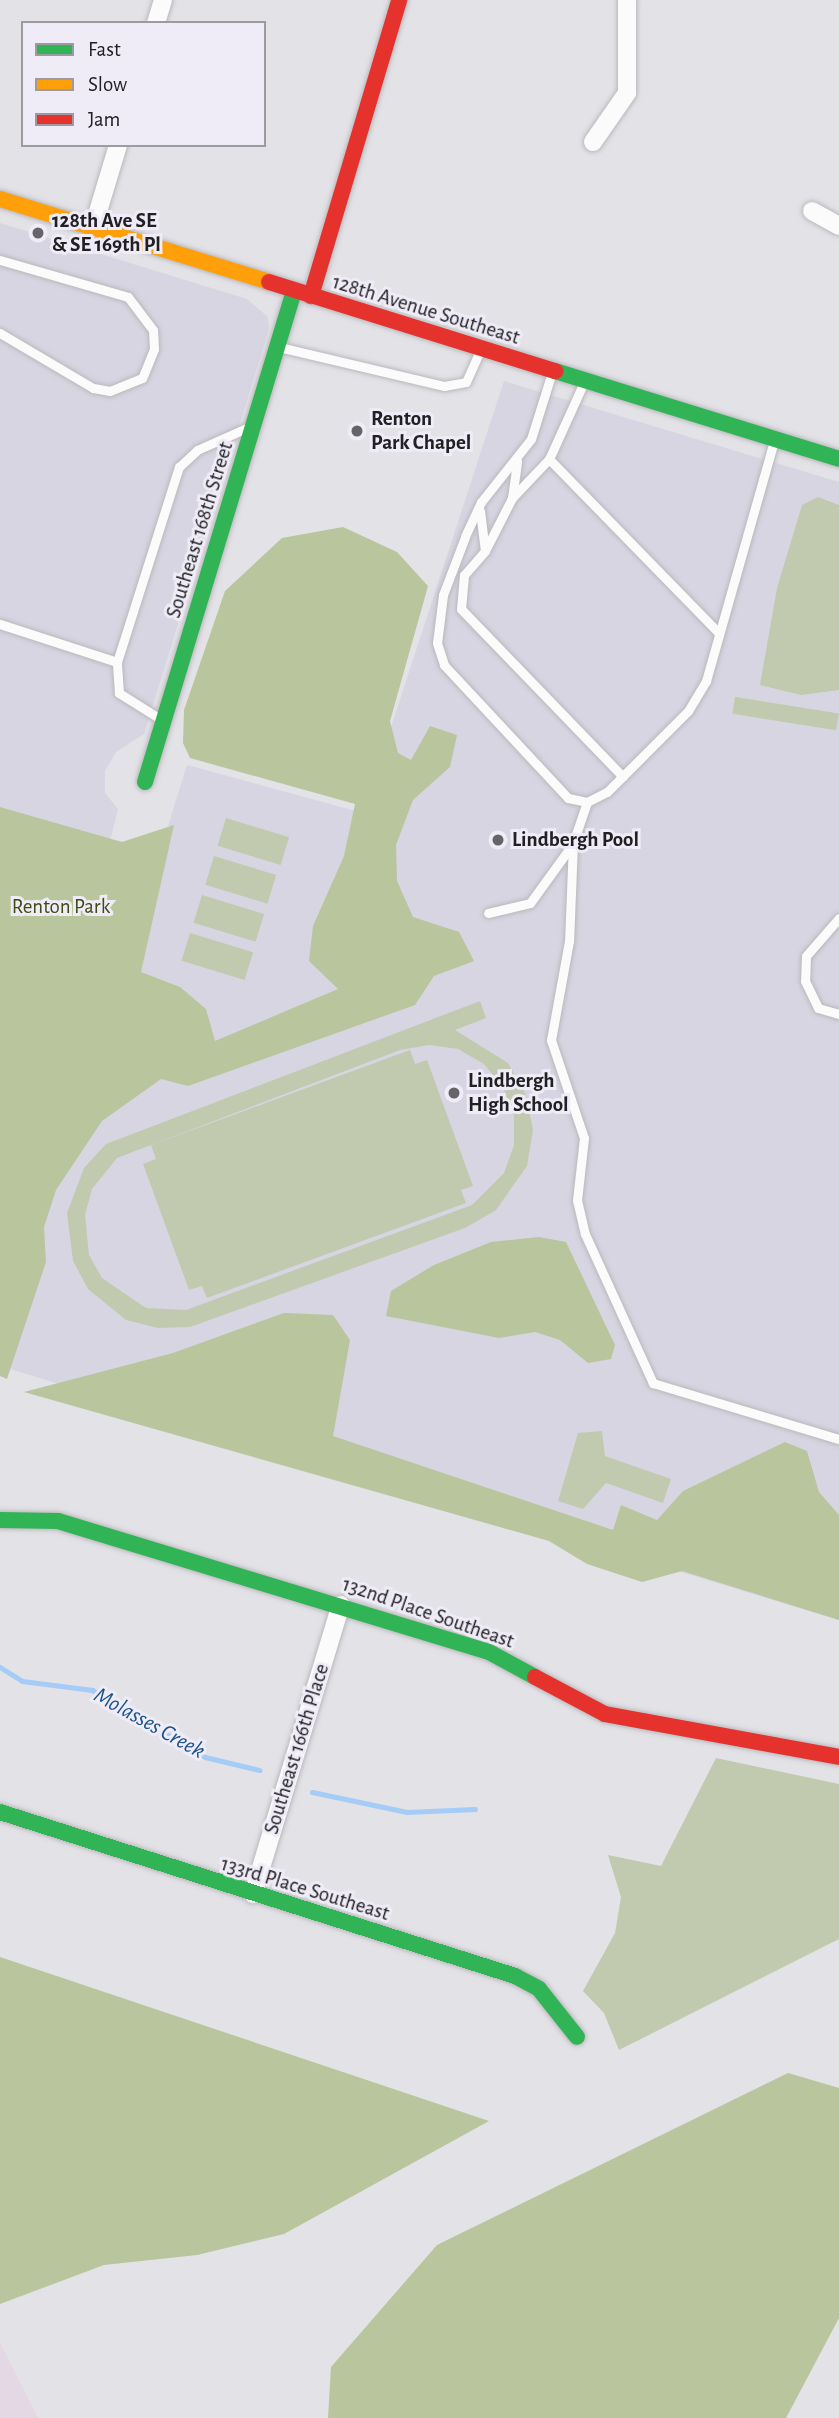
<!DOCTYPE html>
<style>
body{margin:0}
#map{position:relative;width:839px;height:2418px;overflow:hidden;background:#e2e2e7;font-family:"Alegreya Sans",sans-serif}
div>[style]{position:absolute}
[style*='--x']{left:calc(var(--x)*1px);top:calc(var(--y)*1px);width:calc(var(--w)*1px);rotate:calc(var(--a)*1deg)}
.built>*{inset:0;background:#d7d5e1}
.industrial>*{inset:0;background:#e3d8e3}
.green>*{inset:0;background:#c1caaf;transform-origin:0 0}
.forest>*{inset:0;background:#b9c59d}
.stream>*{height:5px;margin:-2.5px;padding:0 2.5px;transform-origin:2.5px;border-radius:2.5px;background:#a4ccf7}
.roads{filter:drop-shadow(0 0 2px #b9b9bd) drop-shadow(0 0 2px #b9b9bd)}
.lane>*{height:9px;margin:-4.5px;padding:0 4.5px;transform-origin:4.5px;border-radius:4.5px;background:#fbfbfb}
.street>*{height:18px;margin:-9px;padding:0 9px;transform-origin:9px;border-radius:9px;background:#fbfbfb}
.fast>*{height:16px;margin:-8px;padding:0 8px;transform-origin:8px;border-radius:8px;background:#30b455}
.slow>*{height:16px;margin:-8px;padding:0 8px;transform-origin:8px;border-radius:8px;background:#ff9f0a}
.jam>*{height:16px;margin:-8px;padding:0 8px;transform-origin:8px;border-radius:8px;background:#e5322d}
.dots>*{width:19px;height:19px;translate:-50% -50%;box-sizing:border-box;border:4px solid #efecf7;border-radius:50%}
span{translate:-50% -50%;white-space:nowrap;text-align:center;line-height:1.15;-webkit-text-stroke:6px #efecf7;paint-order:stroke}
.poi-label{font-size:21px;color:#212023;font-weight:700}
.left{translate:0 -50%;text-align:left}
.street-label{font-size:21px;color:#212023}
.park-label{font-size:21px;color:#3e4b13}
.water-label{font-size:23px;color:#1a538a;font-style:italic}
.legend{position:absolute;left:21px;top:21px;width:245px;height:126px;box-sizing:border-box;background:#efecf7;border:2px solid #9d9aa2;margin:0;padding:9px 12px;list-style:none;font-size:21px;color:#212023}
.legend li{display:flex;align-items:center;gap:14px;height:35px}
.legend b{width:35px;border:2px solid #9d9aa2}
</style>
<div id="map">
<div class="built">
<i style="clip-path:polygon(0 223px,247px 299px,268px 317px,269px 329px,144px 734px,116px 752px,105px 771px,105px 793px,118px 809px,106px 858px,0 823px)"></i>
<i style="clip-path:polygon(504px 381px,839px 482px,839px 1620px,0 1366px,187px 765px,363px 813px)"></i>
</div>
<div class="industrial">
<i style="clip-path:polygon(0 2343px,38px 2418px,0 2418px)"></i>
</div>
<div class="green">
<i style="clip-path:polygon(818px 497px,839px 505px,839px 690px,801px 695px,760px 685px,777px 588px,802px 505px)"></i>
<i style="left:735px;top:697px;width:105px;height:17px;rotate:9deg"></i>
<i style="left:226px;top:818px;width:66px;height:29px;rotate:17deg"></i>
<i style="left:214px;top:856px;width:65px;height:30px;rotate:17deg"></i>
<i style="left:202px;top:895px;width:65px;height:29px;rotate:17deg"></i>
<i style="left:190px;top:933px;width:66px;height:29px;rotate:17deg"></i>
<i style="clip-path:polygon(evenodd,480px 1001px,486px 1018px,455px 1030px,508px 1063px,526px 1095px,533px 1130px,527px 1166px,496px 1210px,465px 1228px,190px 1327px,158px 1328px,126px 1320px,88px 1289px,73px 1261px,67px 1213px,84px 1168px,106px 1144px,480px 1001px,429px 1045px,458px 1049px,484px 1064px,503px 1087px,514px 1115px,514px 1145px,504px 1173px,472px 1205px,186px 1310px,146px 1308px,102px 1278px,89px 1255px,85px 1215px,92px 1189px,117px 1158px,400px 1050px,429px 1045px)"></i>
<i style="clip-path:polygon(410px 1050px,415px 1064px,427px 1060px,473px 1186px,461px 1190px,466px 1203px,207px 1298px,202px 1286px,189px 1290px,143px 1164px,156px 1159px,151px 1145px)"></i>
<i style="clip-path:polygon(602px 1431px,605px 1456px,671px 1479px,663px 1503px,606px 1483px,583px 1509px,558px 1501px,578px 1433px)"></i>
<i style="clip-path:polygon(716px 1758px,839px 1784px,839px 1939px,619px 2050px,604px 2013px,583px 1991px,615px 1933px,621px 1897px,608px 1855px,661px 1866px)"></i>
</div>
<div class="forest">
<i style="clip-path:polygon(343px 527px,397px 552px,428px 586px,390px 721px,398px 753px,411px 760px,430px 726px,457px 735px,450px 767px,413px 800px,396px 845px,397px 881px,413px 917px,459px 932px,474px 961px,434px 976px,415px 1005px,188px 1086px,161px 1079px,102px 1121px,56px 1190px,44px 1227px,46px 1262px,7px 1379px,0 1376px,0 807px,122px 842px,174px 825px,141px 972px,180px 987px,206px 1009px,215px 1041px,338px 989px,309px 961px,313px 926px,344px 856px,355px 804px,190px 758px,183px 743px,184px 710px,225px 591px,282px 538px)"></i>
<i style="clip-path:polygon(539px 1237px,566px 1242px,615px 1345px,611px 1359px,588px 1363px,560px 1340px,535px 1332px,499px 1338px,386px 1316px,391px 1291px,434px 1265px,491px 1242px)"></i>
<i style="clip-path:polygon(284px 1313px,333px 1315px,350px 1340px,333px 1436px,613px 1530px,621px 1505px,657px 1520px,683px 1491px,785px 1442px,807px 1451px,819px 1492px,839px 1515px,839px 1620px,682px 1571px,642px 1582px,587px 1564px,549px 1541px,24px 1392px,173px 1353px)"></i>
<i style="clip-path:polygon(0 1957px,489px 2121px,284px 2234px,197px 2255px,104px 2265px,0 2304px)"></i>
<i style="clip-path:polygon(788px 2073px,839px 2088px,839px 2318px,786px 2418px,328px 2418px,331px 2367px,437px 2245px)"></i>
</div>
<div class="stream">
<i style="--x:0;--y:1667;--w:26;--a:32"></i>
<i style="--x:22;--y:1681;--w:71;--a:7.3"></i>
<i style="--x:92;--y:1690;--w:131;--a:30.7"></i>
<i style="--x:205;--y:1757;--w:56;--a:13.5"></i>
<i style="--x:312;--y:1792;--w:97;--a:11.9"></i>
<i style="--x:407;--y:1812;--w:68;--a:-2.5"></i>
</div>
<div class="roads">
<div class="lane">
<i style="--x:0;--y:260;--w:133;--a:16.1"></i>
<i style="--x:128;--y:297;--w:41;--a:52.9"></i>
<i style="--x:153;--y:330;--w:19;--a:87"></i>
<i style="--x:154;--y:349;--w:31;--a:112"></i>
<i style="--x:142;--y:378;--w:35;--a:158"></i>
<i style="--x:110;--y:391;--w:17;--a:-170"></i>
<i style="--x:93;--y:388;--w:108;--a:-149.4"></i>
<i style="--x:279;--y:347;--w:170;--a:13.3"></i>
<i style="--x:444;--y:386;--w:22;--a:-10"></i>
<i style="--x:466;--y:382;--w:36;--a:-66"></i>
<i style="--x:552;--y:372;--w:70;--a:107.4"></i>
<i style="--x:531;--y:439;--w:80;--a:128.4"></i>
<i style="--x:481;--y:502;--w:38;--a:115"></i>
<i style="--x:465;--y:537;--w:62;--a:110.8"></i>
<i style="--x:443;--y:595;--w:48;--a:97.1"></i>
<i style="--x:437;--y:643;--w:23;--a:72"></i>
<i style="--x:444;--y:665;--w:182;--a:47"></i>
<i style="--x:568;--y:798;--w:19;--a:12"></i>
<i style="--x:587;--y:802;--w:22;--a:-27"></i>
<i style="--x:607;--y:792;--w:115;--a:-45"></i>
<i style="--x:688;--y:711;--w:35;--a:-59"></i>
<i style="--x:706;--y:681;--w:249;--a:-74.2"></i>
<i style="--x:584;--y:382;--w:85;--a:114.4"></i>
<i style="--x:549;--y:459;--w:54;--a:133.5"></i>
<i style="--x:512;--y:498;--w:59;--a:117"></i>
<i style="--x:485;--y:551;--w:32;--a:131"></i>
<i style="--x:464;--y:575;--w:34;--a:95"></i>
<i style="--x:461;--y:609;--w:233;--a:46"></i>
<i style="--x:549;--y:459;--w:243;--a:45.7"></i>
<i style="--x:512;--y:498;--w:37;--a:-82"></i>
<i style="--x:480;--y:511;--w:40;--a:82.9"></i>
<i style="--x:0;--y:624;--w:123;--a:18"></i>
<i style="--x:162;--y:720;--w:51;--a:-147.9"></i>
<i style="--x:119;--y:693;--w:31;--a:-94"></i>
<i style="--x:117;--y:662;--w:205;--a:-72.4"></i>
<i style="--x:179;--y:467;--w:25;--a:-43"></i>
<i style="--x:197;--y:450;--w:57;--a:-23.9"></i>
<i style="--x:587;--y:802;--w:43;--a:108.9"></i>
<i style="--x:573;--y:843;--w:98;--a:92.3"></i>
<i style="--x:569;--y:941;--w:101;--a:100.3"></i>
<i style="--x:551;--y:1040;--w:103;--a:71.4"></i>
<i style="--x:584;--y:1138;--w:62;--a:96.4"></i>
<i style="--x:577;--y:1200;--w:35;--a:77"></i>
<i style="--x:585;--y:1234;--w:164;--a:65.5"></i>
<i style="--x:653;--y:1383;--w:194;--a:16.8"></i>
<i style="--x:488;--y:913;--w:43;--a:-13.4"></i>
<i style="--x:530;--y:903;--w:72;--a:-54.1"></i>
<i style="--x:839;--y:918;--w:50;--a:131"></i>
<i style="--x:806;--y:956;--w:25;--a:92"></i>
<i style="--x:805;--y:981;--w:30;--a:64"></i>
<i style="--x:818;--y:1008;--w:22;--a:16"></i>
</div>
<div class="street">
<i style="--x:156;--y:23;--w:24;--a:-73"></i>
<i style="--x:593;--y:142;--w:60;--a:-55.2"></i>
<i style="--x:627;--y:93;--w:93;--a:-90"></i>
<i style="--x:812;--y:211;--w:31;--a:29"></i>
<i style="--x:93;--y:228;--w:87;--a:-73.2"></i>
<i style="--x:253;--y:1894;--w:302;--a:-73.1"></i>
</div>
<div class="fast">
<i style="--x:555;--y:371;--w:297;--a:17.2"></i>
<i style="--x:145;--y:782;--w:513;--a:-73.12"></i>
<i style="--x:0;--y:1520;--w:58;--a:1"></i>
<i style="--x:58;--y:1521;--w:450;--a:16.9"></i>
<i style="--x:489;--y:1652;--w:52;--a:28.5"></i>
<i style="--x:0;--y:1812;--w:540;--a:17.66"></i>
<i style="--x:515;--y:1976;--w:27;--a:28"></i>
<i style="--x:539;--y:1989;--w:61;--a:51.6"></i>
</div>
<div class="slow">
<i style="--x:0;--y:199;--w:282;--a:17.1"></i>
</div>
<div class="jam">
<i style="--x:269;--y:282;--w:300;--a:17.3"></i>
<i style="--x:311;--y:296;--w:309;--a:-73.4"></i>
<i style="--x:535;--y:1677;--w:79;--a:27.9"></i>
<i style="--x:605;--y:1714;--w:238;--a:10.4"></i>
</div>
</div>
<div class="dots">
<i style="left:38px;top:233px;background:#656468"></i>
<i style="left:357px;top:431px;background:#656468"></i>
<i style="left:498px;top:840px;background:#656468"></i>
<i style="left:454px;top:1093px;background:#656468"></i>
</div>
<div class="poi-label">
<span class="left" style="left:52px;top:233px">128th Ave SE<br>&amp; SE 169th Pl</span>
<span class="left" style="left:371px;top:431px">Renton<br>Park Chapel</span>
<span class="left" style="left:512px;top:840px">Lindbergh Pool</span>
<span class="left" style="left:468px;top:1093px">Lindbergh<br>High School</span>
</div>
<div class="street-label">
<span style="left:426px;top:310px;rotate:17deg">128th Avenue Southeast</span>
<span style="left:200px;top:530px;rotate:-73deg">Southeast 168th Street</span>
<span style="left:428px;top:1613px;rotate:19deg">132nd Place Southeast</span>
<span style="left:297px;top:1749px;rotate:-73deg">Southeast 166th Place</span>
<span style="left:305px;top:1889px;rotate:17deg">133rd Place Southeast</span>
</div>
<div class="park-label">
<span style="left:61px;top:907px">Renton Park</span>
</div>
<div class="water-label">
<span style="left:149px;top:1724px;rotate:29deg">Molasses Creek</span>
</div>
<ul class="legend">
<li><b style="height:9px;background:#30b455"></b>Fast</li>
<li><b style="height:9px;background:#ff9f0a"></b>Slow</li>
<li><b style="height:9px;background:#e5322d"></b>Jam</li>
</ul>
</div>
